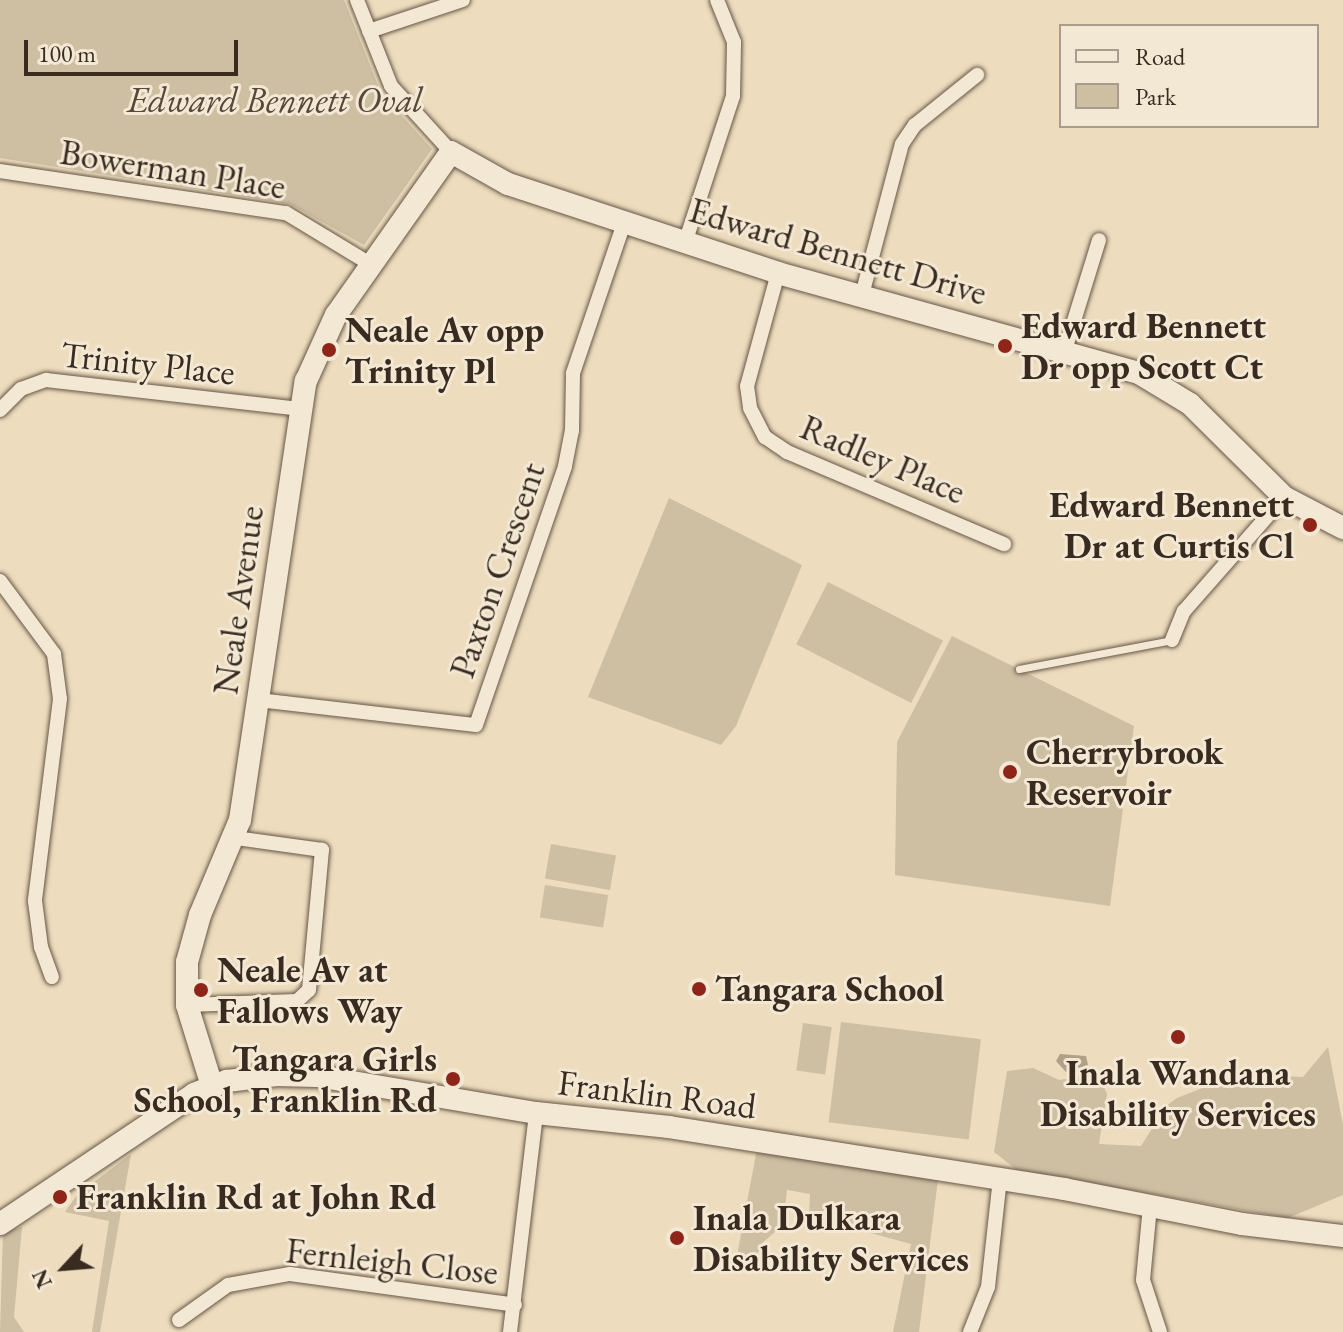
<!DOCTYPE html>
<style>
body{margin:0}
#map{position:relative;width:1343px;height:1332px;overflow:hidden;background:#eddcbd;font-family:"EB Garamond",serif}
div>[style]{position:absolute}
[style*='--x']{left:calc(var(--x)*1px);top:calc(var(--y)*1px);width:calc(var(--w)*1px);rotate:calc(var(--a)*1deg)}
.green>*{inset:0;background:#cebea2;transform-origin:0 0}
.water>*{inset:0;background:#b0a088}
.roads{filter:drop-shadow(0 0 2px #665747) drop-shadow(0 0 2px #665747)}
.lane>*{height:7px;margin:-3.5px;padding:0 3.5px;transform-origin:3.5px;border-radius:3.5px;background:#f3e8d4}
.street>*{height:14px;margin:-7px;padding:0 7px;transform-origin:7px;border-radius:7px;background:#f3e8d4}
.secondary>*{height:22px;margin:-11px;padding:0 11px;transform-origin:11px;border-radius:11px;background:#f3e8d4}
.dots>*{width:22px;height:22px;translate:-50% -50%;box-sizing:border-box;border:4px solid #f3e8d4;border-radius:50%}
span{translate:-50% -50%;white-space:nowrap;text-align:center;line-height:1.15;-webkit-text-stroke:6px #f3e8d4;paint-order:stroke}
.park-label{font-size:36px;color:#57483a;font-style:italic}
.street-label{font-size:36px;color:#392b20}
.poi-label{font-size:36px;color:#392b20;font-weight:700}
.left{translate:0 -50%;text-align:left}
.right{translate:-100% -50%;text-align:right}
.legend{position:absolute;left:1059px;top:24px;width:260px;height:104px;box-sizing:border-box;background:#f3e8d4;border:2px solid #a99c8c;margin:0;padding:10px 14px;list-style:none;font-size:24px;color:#392b20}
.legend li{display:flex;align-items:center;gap:16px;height:40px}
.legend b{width:40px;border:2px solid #a99c8c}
.north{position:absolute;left:24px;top:1228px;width:80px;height:80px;-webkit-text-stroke:6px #f3e8d4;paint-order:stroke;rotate:244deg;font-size:22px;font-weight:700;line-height:32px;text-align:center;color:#392b20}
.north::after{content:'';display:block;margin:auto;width:28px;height:36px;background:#392b20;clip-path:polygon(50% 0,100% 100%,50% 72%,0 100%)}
.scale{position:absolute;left:24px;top:40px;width:214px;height:36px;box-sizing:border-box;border:4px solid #392b20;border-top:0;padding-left:10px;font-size:24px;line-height:28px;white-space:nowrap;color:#392b20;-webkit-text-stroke:6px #f3e8d4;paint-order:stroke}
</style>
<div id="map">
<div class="green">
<i style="clip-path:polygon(0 0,344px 0,381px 93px,432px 149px,364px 245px,290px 204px,0 158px)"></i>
<i style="clip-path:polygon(669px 498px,802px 565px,736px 726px,721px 745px,588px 697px)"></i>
<i style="left:828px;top:582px;width:129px;height:70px;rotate:27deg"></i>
<i style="clip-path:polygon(952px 636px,1134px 726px,1110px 906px,895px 875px,897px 742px)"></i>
<i style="left:551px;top:844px;width:66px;height:35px;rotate:10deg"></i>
<i style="left:545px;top:885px;width:64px;height:33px;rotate:9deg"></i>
<i style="left:841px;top:1022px;width:141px;height:101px;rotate:7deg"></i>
<i style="left:803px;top:1023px;width:29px;height:48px;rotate:8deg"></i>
<i style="clip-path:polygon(1328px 1047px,1343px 1125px,1343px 1195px,1288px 1218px,1017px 1170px,994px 1152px,1007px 1071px,1033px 1068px,1059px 1080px,1098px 1074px,1107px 1094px,1099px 1144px,1141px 1146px,1166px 1106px,1177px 1098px,1238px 1074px,1303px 1077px)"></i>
<i style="clip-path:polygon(757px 1149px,938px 1179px,919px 1332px,893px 1332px,911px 1244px,809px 1216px,810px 1194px,787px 1190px,783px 1225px,762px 1243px,753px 1264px,736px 1261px)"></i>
<i style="clip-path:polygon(131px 1154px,100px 1332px,92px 1332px,109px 1221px,65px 1212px,77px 1195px)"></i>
<i style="clip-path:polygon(22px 1227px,14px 1317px,24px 1332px,0 1332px,3px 1232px)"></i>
</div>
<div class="water">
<i style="clip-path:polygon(1060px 1054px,1086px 1056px,1088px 1065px,1066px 1072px,1056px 1061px)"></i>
</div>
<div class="roads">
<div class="lane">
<i style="--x:1019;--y:669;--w:156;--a:-10.7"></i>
</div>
<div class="street">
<i style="--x:357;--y:0;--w:92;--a:68.4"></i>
<i style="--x:391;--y:86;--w:89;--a:47.7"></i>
<i style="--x:369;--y:31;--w:99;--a:-18.3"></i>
<i style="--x:0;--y:171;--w:289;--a:8.4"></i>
<i style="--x:286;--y:213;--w:100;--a:31.2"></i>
<i style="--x:685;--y:243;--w:155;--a:-71.9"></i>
<i style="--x:733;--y:96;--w:54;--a:-88.9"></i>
<i style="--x:734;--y:42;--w:45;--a:-112"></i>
<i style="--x:778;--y:273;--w:117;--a:105.3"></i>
<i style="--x:747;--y:386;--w:22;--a:82"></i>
<i style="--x:750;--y:408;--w:33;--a:63"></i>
<i style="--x:765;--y:437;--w:27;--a:34"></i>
<i style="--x:787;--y:452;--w:236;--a:23"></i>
<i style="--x:862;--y:295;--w:156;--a:-75.2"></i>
<i style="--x:902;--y:144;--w:23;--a:-56"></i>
<i style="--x:915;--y:125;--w:80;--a:-38.9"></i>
<i style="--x:1065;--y:350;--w:115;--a:-72.8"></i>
<i style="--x:0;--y:410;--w:30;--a:-45"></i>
<i style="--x:21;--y:389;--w:27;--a:-20"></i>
<i style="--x:46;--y:380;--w:255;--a:6.5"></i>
<i style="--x:0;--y:581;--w:91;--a:53.5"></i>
<i style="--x:54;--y:654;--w:45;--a:82.4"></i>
<i style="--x:60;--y:699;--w:204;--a:97.1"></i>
<i style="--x:35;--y:901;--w:46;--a:82.6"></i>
<i style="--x:41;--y:947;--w:32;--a:70"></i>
<i style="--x:1172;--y:640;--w:31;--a:-68"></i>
<i style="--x:1184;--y:611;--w:152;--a:-48.7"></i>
<i style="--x:259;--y:700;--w:218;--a:6.6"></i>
<i style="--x:476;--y:725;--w:274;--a:-71"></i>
<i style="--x:565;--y:466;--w:36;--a:-79"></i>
<i style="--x:572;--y:431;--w:58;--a:-89"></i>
<i style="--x:573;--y:373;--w:158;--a:-71.2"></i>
<i style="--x:187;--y:1005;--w:110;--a:-2.1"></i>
<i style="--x:297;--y:1001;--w:16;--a:-43"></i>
<i style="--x:309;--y:990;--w:141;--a:-84.7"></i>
<i style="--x:322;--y:850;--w:88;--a:-172.1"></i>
<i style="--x:1150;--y:1206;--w:74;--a:95.4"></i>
<i style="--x:1143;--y:1280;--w:55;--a:71.9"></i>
<i style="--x:179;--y:1320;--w:60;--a:-35.5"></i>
<i style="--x:228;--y:1285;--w:63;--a:-10.1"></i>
<i style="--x:290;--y:1274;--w:227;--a:7.8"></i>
<i style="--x:510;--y:1332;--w:221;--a:-83.2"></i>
<i style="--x:970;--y:1332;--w:48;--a:-68.2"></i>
<i style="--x:988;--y:1287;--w:109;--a:-83.7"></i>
</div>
<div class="secondary">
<i style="--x:212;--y:1086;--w:85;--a:-107.2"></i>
<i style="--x:187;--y:1005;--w:43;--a:-90"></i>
<i style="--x:187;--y:962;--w:49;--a:-74.5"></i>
<i style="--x:200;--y:915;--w:103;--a:-67.2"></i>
<i style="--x:240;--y:820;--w:444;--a:-81.5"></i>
<i style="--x:306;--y:381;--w:72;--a:-65.6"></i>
<i style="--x:336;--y:315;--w:199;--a:-54.8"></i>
<i style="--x:451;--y:152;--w:65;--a:29.3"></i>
<i style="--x:508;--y:184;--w:284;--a:18.2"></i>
<i style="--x:778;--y:273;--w:375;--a:15.5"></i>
<i style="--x:1139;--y:373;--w:60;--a:31.3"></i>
<i style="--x:1190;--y:404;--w:132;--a:44.7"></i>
<i style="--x:1284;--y:497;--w:67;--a:27.7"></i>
<i style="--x:0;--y:1224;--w:234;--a:-33.8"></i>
<i style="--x:194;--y:1094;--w:35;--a:-22"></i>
<i style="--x:227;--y:1081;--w:50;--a:-6.8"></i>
<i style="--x:277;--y:1075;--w:40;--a:1.4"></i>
<i style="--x:317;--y:1076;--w:222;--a:9.6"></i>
<i style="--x:536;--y:1113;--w:134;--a:6"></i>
<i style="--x:669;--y:1127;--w:400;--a:8.9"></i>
<i style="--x:1064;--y:1189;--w:181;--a:11.1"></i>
<i style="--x:1242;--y:1224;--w:102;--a:6.8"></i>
</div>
</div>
<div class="dots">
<i style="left:1005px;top:346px;background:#8f2418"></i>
<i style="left:329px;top:350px;background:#8f2418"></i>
<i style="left:1310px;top:525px;background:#8f2418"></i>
<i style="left:1010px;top:772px;background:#8f2418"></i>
<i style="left:699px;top:989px;background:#8f2418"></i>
<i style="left:201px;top:990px;background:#8f2418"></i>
<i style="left:1178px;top:1037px;background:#8f2418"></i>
<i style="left:453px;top:1079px;background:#8f2418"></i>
<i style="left:60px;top:1197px;background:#8f2418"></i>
<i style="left:677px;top:1238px;background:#8f2418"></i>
</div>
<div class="park-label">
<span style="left:275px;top:100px">Edward Bennett Oval</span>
</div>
<div class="street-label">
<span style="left:173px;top:169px;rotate:9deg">Bowerman Place</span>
<span style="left:838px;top:251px;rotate:16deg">Edward Bennett Drive</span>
<span style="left:148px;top:363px;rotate:6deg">Trinity Place</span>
<span style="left:883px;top:459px;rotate:23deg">Radley Place</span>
<span style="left:497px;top:570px;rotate:-71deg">Paxton Crescent</span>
<span style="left:238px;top:600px;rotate:-82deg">Neale Avenue</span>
<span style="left:657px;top:1094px;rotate:7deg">Franklin Road</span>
<span style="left:392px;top:1261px;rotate:6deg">Fernleigh Close</span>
</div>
<div class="poi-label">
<span class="left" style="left:1021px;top:346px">Edward Bennett<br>Dr opp Scott Ct</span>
<span class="left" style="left:345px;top:350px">Neale Av opp<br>Trinity Pl</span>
<span class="right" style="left:1294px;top:525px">Edward Bennett<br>Dr at Curtis Cl</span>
<span class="left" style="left:1026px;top:772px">Cherrybrook<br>Reservoir</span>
<span class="left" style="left:217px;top:990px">Neale Av at<br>Fallows Way</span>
<span class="left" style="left:715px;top:989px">Tangara School</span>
<span class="right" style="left:437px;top:1079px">Tangara Girls<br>School, Franklin Rd</span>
<span style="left:1178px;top:1093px">Inala Wandana<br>Disability Services</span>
<span class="left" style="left:76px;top:1197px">Franklin Rd at John Rd</span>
<span class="left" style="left:693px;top:1238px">Inala Dulkara<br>Disability Services</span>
</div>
<ul class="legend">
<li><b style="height:10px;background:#f3e8d4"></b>Road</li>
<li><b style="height:22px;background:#cebea2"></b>Park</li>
</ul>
<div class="north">N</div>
<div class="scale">100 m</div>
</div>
